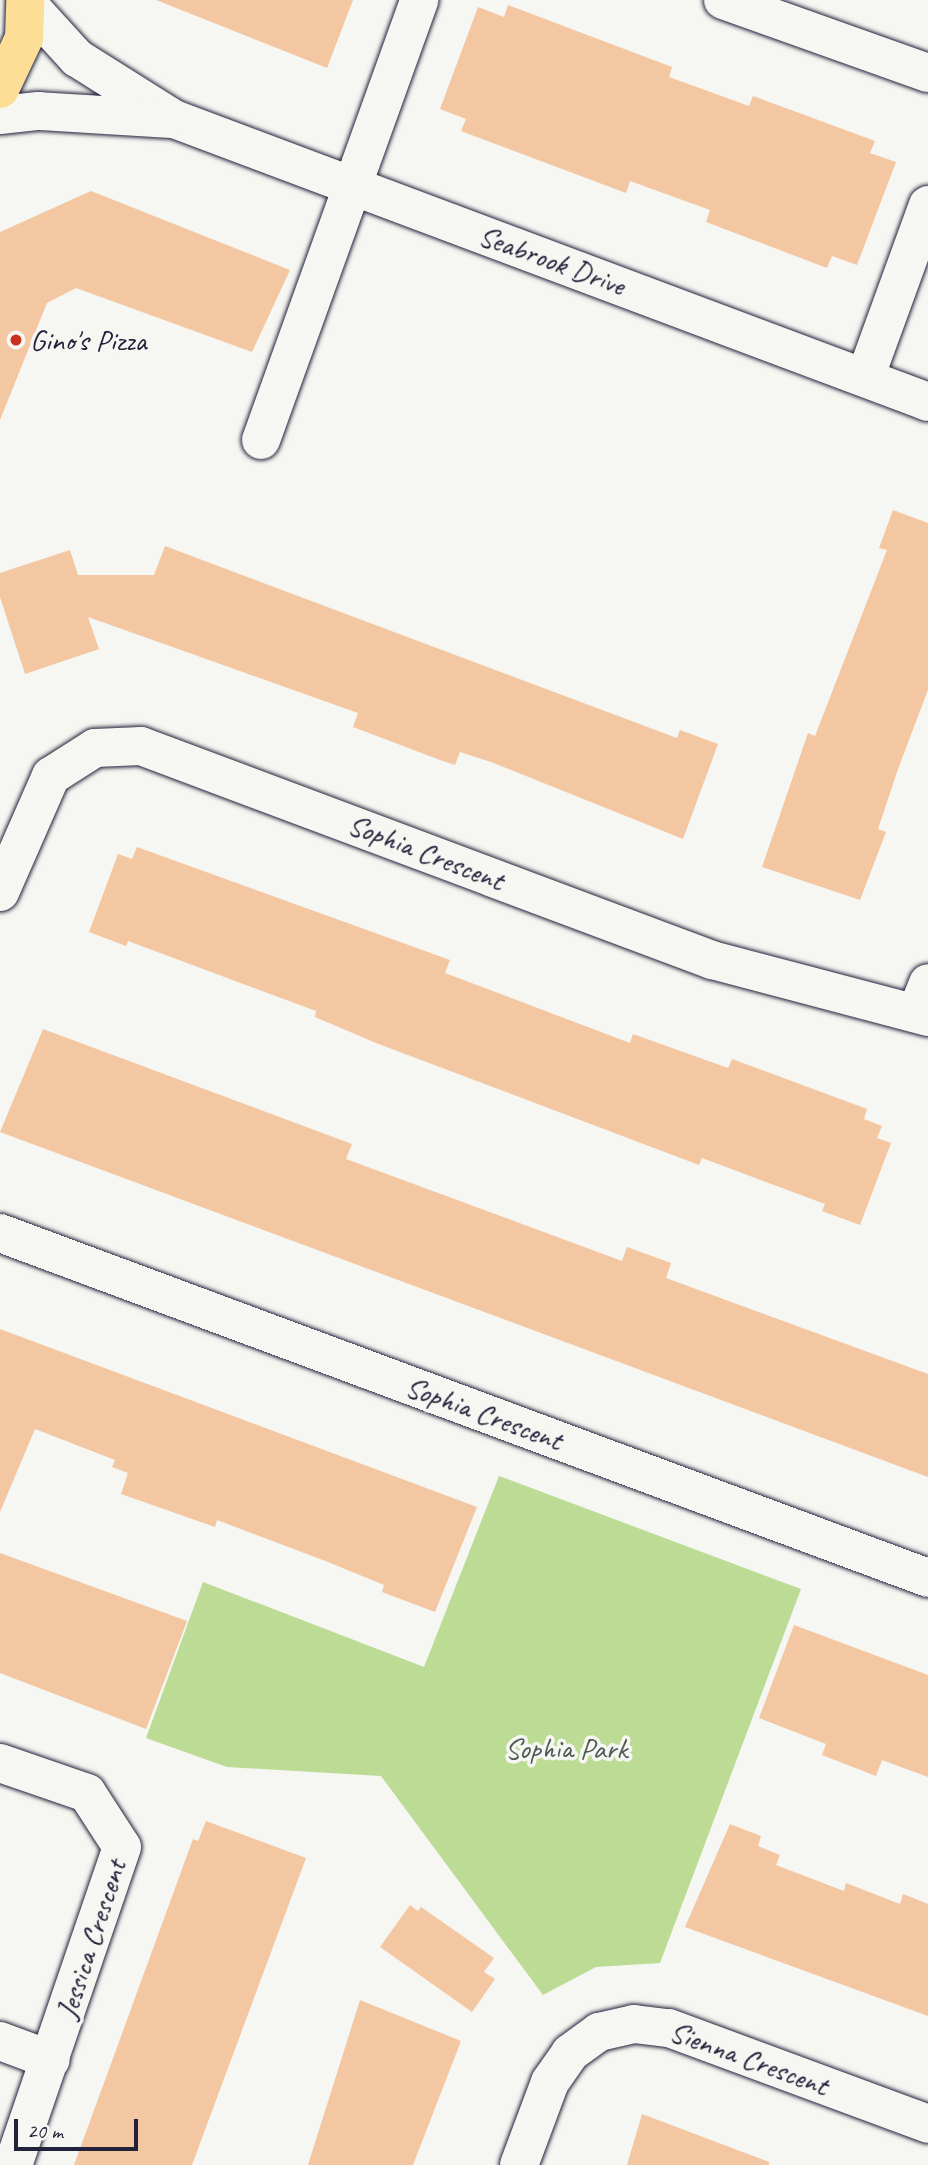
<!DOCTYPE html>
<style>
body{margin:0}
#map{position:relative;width:928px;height:2165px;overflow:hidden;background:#f6f6f2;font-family:Caveat,sans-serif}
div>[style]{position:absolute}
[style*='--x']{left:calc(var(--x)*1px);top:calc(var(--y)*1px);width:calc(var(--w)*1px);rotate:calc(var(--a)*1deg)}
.green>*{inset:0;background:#bcdb94}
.building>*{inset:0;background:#f3c7a2}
.roads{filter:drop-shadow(0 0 2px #22223b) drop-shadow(0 0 2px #22223b)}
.minor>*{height:38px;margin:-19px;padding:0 19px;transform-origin:19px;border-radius:19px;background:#f6f6f2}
.major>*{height:38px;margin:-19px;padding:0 19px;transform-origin:19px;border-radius:19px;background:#fdde96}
.dots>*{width:19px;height:19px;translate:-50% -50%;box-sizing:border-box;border:4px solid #f6f6f2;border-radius:50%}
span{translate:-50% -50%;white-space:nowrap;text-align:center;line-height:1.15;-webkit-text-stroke:7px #f6f6f2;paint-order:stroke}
.street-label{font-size:30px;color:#22223b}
.poi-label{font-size:30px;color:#22223b}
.left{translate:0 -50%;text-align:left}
.park-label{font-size:30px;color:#505a56}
.scale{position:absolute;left:14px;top:2119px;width:124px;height:32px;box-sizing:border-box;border:4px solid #22223b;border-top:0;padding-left:9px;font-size:21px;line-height:24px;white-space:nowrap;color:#22223b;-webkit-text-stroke:5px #f6f6f2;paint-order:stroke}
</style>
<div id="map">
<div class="green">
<i style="clip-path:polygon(499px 1476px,801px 1589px,660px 1963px,596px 1967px,543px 1995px,381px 1776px,227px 1767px,146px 1738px,203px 1582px,424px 1667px)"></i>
</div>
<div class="building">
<i style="clip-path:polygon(156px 0,353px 0,327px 68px)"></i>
<i style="clip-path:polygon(508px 5px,672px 67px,669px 77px,749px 106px,753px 96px,875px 141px,870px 153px,896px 162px,857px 265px,832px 256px,827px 268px,706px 222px,710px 210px,630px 181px,626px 193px,461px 131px,466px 119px,440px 109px,478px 7px,504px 17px)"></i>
<i style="clip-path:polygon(91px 191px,290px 270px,252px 352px,76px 288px,47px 303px,0 420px,0 232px)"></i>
<i style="clip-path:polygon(893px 510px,928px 523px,928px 690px,898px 769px,878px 829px,886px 832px,860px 900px,762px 867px,808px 733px,815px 736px,887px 550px,879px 548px)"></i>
<i style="clip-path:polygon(165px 546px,677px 738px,680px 730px,718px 744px,683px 839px,491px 762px,460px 752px,455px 765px,440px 760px,353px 727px,358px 713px,88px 617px,99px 649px,25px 674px,0 597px,0 573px,70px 550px,78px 575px,154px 575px)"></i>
<i style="clip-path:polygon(137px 847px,450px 960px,445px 973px,630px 1043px,633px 1034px,728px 1068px,732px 1059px,867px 1109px,864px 1119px,882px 1126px,877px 1138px,891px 1143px,860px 1225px,822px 1211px,825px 1204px,702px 1158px,699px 1165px,376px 1043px,315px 1017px,316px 1011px,128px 941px,126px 946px,89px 932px,118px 854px,132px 859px)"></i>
<i style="clip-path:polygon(43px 1029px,352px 1144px,346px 1159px,622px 1261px,627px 1247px,671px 1263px,666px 1278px,928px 1374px,928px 1477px,0 1132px)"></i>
<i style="clip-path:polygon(0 1329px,477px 1507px,435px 1612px,382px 1592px,384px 1585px,328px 1562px,217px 1520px,215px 1527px,121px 1494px,128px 1473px,112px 1467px,115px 1460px,35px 1429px,0 1512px)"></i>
<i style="clip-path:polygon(0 1553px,187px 1621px,146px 1729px,0 1673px)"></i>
<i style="clip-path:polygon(794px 1625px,928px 1675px,928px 1777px,882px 1760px,876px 1776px,822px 1755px,826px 1744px,759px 1718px)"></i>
<i style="clip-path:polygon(206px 1821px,306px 1858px,192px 2165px,74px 2165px,193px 1839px,198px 1841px)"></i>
<i style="clip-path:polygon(730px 1824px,761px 1836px,758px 1846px,780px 1855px,776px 1865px,844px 1891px,846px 1883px,900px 1904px,903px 1894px,928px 1904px,928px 2016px,685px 1927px)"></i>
<i style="clip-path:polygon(410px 1905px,418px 1911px,421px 1907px,494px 1958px,484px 1972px,495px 1979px,472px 2012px,380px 1947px)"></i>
<i style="clip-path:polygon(360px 2000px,461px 2041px,413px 2165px,308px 2165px)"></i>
<i style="clip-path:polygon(642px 2114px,769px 2162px,769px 2165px,627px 2165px)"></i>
</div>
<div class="roads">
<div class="minor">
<i style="--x:723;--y:0;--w:218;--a:19.6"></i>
<i style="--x:26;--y:2;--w:76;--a:47.7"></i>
<i style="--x:77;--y:58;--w:115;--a:32.2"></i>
<i style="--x:174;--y:119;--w:805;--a:20.57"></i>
<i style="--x:0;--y:115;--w:39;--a:-6"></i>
<i style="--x:39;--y:111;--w:130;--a:3.5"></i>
<i style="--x:865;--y:378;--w:184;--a:-70"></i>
<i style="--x:261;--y:440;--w:468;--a:-70.2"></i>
<i style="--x:0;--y:892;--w:127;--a:-66.3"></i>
<i style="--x:51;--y:776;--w:52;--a:-32.5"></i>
<i style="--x:95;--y:748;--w:46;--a:-2.5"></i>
<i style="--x:141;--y:746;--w:610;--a:20.55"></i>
<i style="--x:712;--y:960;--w:223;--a:14.8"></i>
<i style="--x:916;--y:1013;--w:32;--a:-68"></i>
<i style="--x:0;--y:1233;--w:990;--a:20.39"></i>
<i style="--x:0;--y:1763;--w:92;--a:19"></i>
<i style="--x:87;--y:1793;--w:64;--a:57.1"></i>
<i style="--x:122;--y:1847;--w:336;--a:108.9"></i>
<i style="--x:0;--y:2041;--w:54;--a:20.4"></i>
<i style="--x:519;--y:2165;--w:89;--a:-69.5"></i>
<i style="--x:550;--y:2082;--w:35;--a:-55"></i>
<i style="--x:570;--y:2053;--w:36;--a:-36"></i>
<i style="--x:599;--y:2032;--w:36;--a:-13"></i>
<i style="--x:634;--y:2024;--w:35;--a:7"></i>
<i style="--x:669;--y:2028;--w:276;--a:20.3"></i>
</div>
<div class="major">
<i style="--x:0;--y:89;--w:56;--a:-64.8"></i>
<i style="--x:24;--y:38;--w:38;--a:-88"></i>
</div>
</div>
<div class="dots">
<i style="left:16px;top:340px;background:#c8321e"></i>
</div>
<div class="street-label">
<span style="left:552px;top:260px;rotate:20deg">Seabrook Drive</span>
<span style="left:426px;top:852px;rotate:21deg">Sophia Crescent</span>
<span style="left:484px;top:1413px;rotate:20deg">Sophia Crescent</span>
<span style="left:91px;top:1939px;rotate:-72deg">Jessica Crescent</span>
<span style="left:749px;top:2058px;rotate:20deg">Sienna Crescent</span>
</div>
<div class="poi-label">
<span class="left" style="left:30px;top:340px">Gino's Pizza</span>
</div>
<div class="park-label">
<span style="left:566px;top:1748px">Sophia Park</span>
</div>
<div class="scale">20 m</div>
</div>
